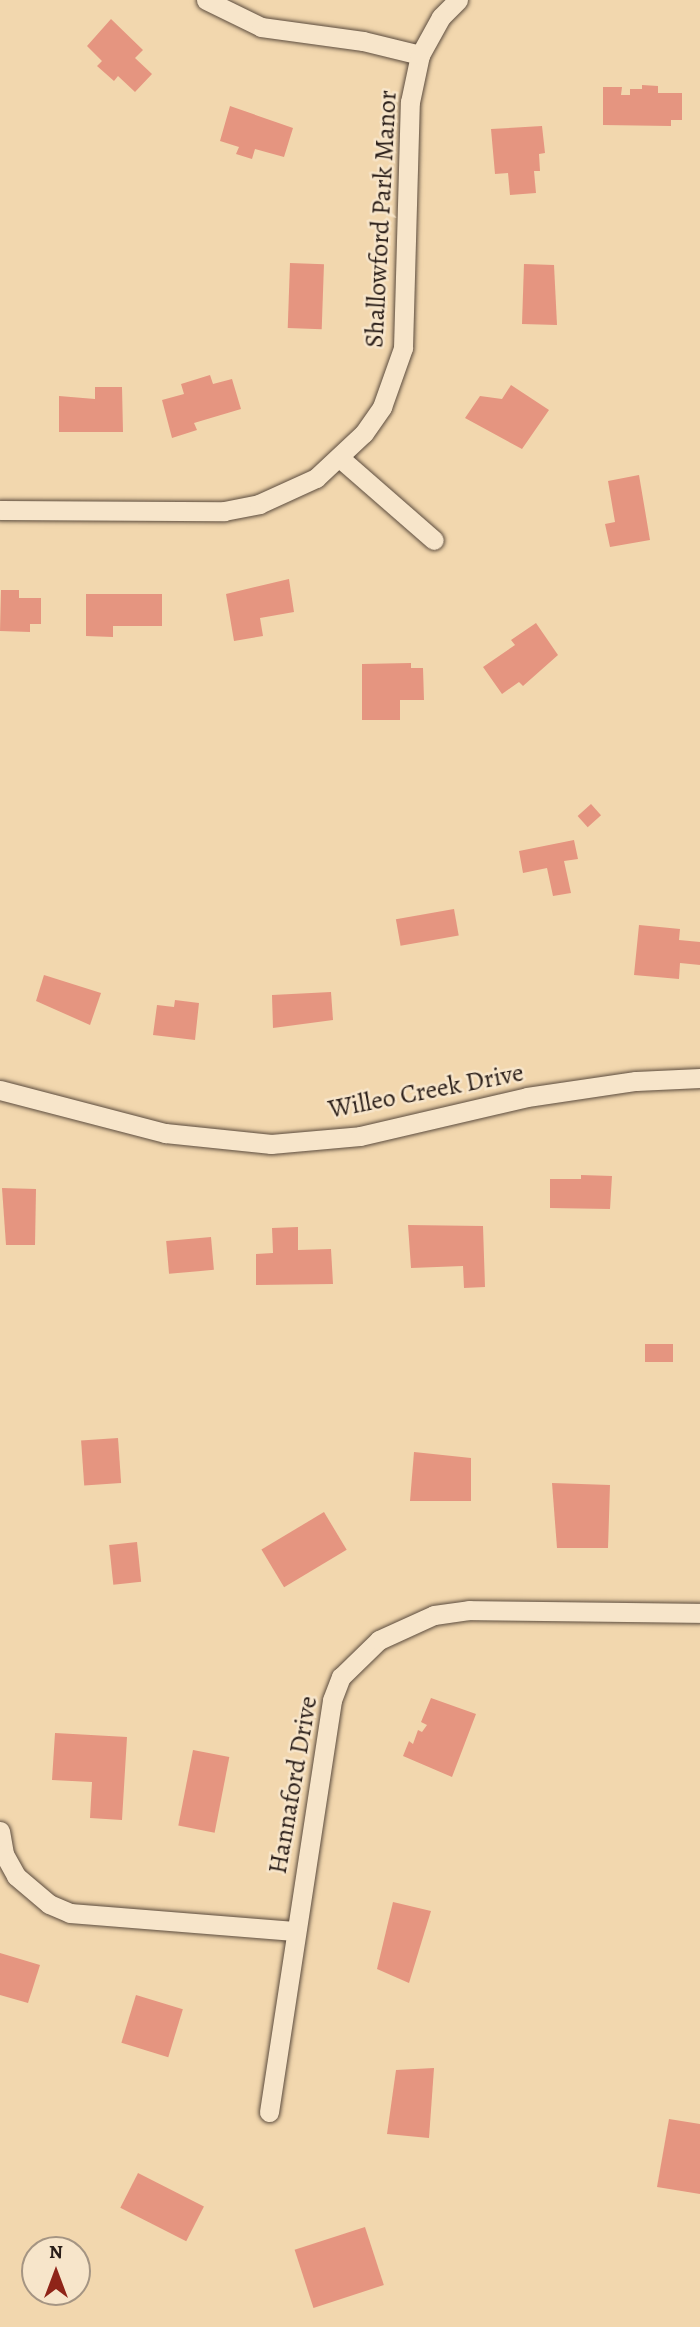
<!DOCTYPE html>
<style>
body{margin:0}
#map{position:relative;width:700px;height:2327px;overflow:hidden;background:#f2d7ae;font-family:Alegreya,serif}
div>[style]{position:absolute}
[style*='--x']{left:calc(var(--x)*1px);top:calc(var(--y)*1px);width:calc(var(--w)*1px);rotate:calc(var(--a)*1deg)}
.building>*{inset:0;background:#e59580;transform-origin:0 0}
.roads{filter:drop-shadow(0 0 2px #5c4c3e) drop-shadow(0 0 2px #5c4c3e)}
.street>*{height:19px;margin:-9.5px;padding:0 9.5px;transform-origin:9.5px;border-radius:9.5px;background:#f7e5ca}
span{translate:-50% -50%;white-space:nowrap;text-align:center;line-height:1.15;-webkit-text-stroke:5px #f7e5ca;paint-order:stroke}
.street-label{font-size:26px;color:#2a1e19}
.north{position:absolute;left:21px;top:2236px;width:70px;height:70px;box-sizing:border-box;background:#f7e5ca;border:2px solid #a59583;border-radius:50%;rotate:0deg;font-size:19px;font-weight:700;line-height:28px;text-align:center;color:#2a1e19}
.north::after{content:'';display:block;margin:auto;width:24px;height:32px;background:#8f2418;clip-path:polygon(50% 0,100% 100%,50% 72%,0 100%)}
</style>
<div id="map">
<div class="building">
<i style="clip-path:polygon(111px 19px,143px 50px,135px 58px,152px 74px,135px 92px,118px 76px,114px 81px,97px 66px,102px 61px,87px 46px)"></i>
<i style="clip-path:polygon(642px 85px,658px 86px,658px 93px,682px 93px,682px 120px,671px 120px,671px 126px,603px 125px,603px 87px,622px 87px,621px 95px,630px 95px,630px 89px,642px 89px)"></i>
<i style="clip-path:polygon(230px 106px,293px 128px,284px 157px,255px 149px,252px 159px,236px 154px,239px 147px,220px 141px)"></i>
<i style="clip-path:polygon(542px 126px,545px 153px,539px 154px,540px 171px,534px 171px,536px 193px,510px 195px,508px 173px,495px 174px,491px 129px)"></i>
<i style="left:290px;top:263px;width:34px;height:65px;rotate:2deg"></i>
<i style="clip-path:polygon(524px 264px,554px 265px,557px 325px,522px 324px)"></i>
<i style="clip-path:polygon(210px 375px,213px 384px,232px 379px,241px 409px,194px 423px,197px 430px,172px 438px,162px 400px,184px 394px,181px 384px)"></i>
<i style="clip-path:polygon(511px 385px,549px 410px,522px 449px,465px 418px,480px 396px,502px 399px)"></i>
<i style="clip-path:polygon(95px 387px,122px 387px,123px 432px,59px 432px,59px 396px,95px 399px)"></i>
<i style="clip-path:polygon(639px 475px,650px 540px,610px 547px,605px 524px,615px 522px,608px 481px)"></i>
<i style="clip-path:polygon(289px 579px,294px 612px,260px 618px,263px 636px,234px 641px,226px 594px)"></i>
<i style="clip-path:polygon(1px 590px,19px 590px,19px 598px,41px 598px,41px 624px,30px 624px,30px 632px,0 631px)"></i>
<i style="clip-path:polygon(86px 594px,162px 594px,162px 626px,113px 626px,113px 637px,86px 636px)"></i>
<i style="clip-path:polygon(536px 623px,558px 655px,523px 686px,519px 682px,502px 694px,483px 667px,515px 645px,511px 640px)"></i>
<i style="clip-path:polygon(411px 663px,411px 668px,423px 668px,424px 700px,400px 700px,400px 720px,362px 720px,362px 664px)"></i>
<i style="left:591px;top:804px;width:15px;height:18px;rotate:48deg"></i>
<i style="clip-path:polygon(574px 840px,578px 859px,564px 861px,571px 893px,553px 896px,547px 868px,523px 873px,519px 851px)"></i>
<i style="left:454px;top:909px;width:27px;height:59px;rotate:80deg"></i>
<i style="clip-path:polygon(639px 925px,680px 929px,679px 940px,700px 942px,700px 965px,680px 963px,679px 979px,634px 975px)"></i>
<i style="clip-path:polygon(44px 975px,101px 993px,90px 1025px,36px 1001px)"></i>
<i style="clip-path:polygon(331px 992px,333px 1020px,273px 1028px,272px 995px)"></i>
<i style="clip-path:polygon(175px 1000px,199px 1003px,195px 1040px,153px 1035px,157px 1005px,174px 1007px)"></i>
<i style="clip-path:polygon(581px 1175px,612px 1176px,610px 1209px,550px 1208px,550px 1179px,581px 1179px)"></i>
<i style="clip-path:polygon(2px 1188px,36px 1189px,35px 1245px,6px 1245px)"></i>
<i style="clip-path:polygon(408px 1225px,483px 1226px,485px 1287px,464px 1288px,463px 1266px,411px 1268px)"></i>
<i style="clip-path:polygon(298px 1227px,298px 1250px,331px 1249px,333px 1284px,256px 1285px,256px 1254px,273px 1253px,272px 1228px)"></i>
<i style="left:211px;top:1237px;width:33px;height:45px;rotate:85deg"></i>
<i style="left:645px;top:1344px;width:28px;height:18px"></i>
<i style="left:118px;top:1438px;width:45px;height:37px;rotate:86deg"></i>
<i style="clip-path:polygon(414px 1452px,471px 1458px,471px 1501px,410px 1501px)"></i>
<i style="clip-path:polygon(552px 1483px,610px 1485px,608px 1548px,557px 1548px)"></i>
<i style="left:324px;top:1512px;width:44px;height:73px;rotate:59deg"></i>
<i style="left:137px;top:1542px;width:40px;height:28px;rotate:84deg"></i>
<i style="clip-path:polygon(431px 1698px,476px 1714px,452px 1777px,403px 1756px,409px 1741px,413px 1744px,418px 1730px,422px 1732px,427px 1725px,421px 1722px)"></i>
<i style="clip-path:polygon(55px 1733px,127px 1737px,122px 1820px,90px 1818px,92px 1782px,52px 1780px)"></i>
<i style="left:193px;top:1750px;width:37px;height:77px;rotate:11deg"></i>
<i style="clip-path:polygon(393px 1902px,431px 1911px,409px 1983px,377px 1969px)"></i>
<i style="clip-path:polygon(0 1953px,40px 1965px,28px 2003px,0 1995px)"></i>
<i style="left:136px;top:1995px;width:49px;height:50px;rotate:17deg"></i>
<i style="clip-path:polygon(434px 2068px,429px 2138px,387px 2134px,396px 2070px)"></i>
<i style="clip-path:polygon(669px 2119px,700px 2124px,700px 2194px,657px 2187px)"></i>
<i style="left:138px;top:2173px;width:74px;height:39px;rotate:27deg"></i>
<i style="left:365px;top:2227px;width:61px;height:74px;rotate:72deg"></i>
</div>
<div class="roads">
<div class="street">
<i style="--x:206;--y:0;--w:61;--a:26.1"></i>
<i style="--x:261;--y:27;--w:103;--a:7.8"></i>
<i style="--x:363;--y:41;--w:59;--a:13.8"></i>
<i style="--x:341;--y:459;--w:123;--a:41.1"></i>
<i style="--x:0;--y:510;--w:224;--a:0.3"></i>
<i style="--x:224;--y:511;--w:36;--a:-11"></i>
<i style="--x:259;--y:504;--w:63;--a:-24.5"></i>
<i style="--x:316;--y:478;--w:66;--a:-43.2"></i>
<i style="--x:364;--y:433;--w:32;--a:-55"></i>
<i style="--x:382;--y:407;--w:63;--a:-70.4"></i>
<i style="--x:403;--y:348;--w:246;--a:-88.4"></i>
<i style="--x:410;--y:102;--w:48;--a:-78"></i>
<i style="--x:420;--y:55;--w:43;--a:-61.1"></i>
<i style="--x:441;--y:17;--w:24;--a:-45"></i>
<i style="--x:0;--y:1090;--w:171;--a:14.6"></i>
<i style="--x:165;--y:1133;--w:107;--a:5.9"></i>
<i style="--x:271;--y:1144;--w:89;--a:-5.1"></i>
<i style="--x:360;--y:1136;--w:171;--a:-13.1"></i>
<i style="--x:527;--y:1097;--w:110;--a:-8.4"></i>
<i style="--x:636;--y:1081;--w:64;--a:-2.7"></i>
<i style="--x:0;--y:1831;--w:23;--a:80"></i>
<i style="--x:4;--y:1854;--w:25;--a:61"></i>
<i style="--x:16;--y:1876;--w:43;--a:40.3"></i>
<i style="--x:49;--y:1904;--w:23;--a:23"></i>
<i style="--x:70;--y:1913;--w:225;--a:4.6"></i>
<i style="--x:269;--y:2112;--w:417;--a:-81.3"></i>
<i style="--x:332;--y:1700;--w:25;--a:-69"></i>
<i style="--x:341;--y:1677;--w:53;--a:-44.2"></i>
<i style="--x:379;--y:1640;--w:60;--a:-24.4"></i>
<i style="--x:434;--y:1615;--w:35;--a:-8"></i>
<i style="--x:469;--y:1610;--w:231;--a:0.7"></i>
</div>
</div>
<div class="street-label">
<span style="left:381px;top:219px;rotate:-87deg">Shallowford Park Manor</span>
<span style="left:426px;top:1091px;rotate:-11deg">Willeo Creek Drive</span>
<span style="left:293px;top:1785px;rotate:-80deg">Hannaford Drive</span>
</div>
<div class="north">N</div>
</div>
